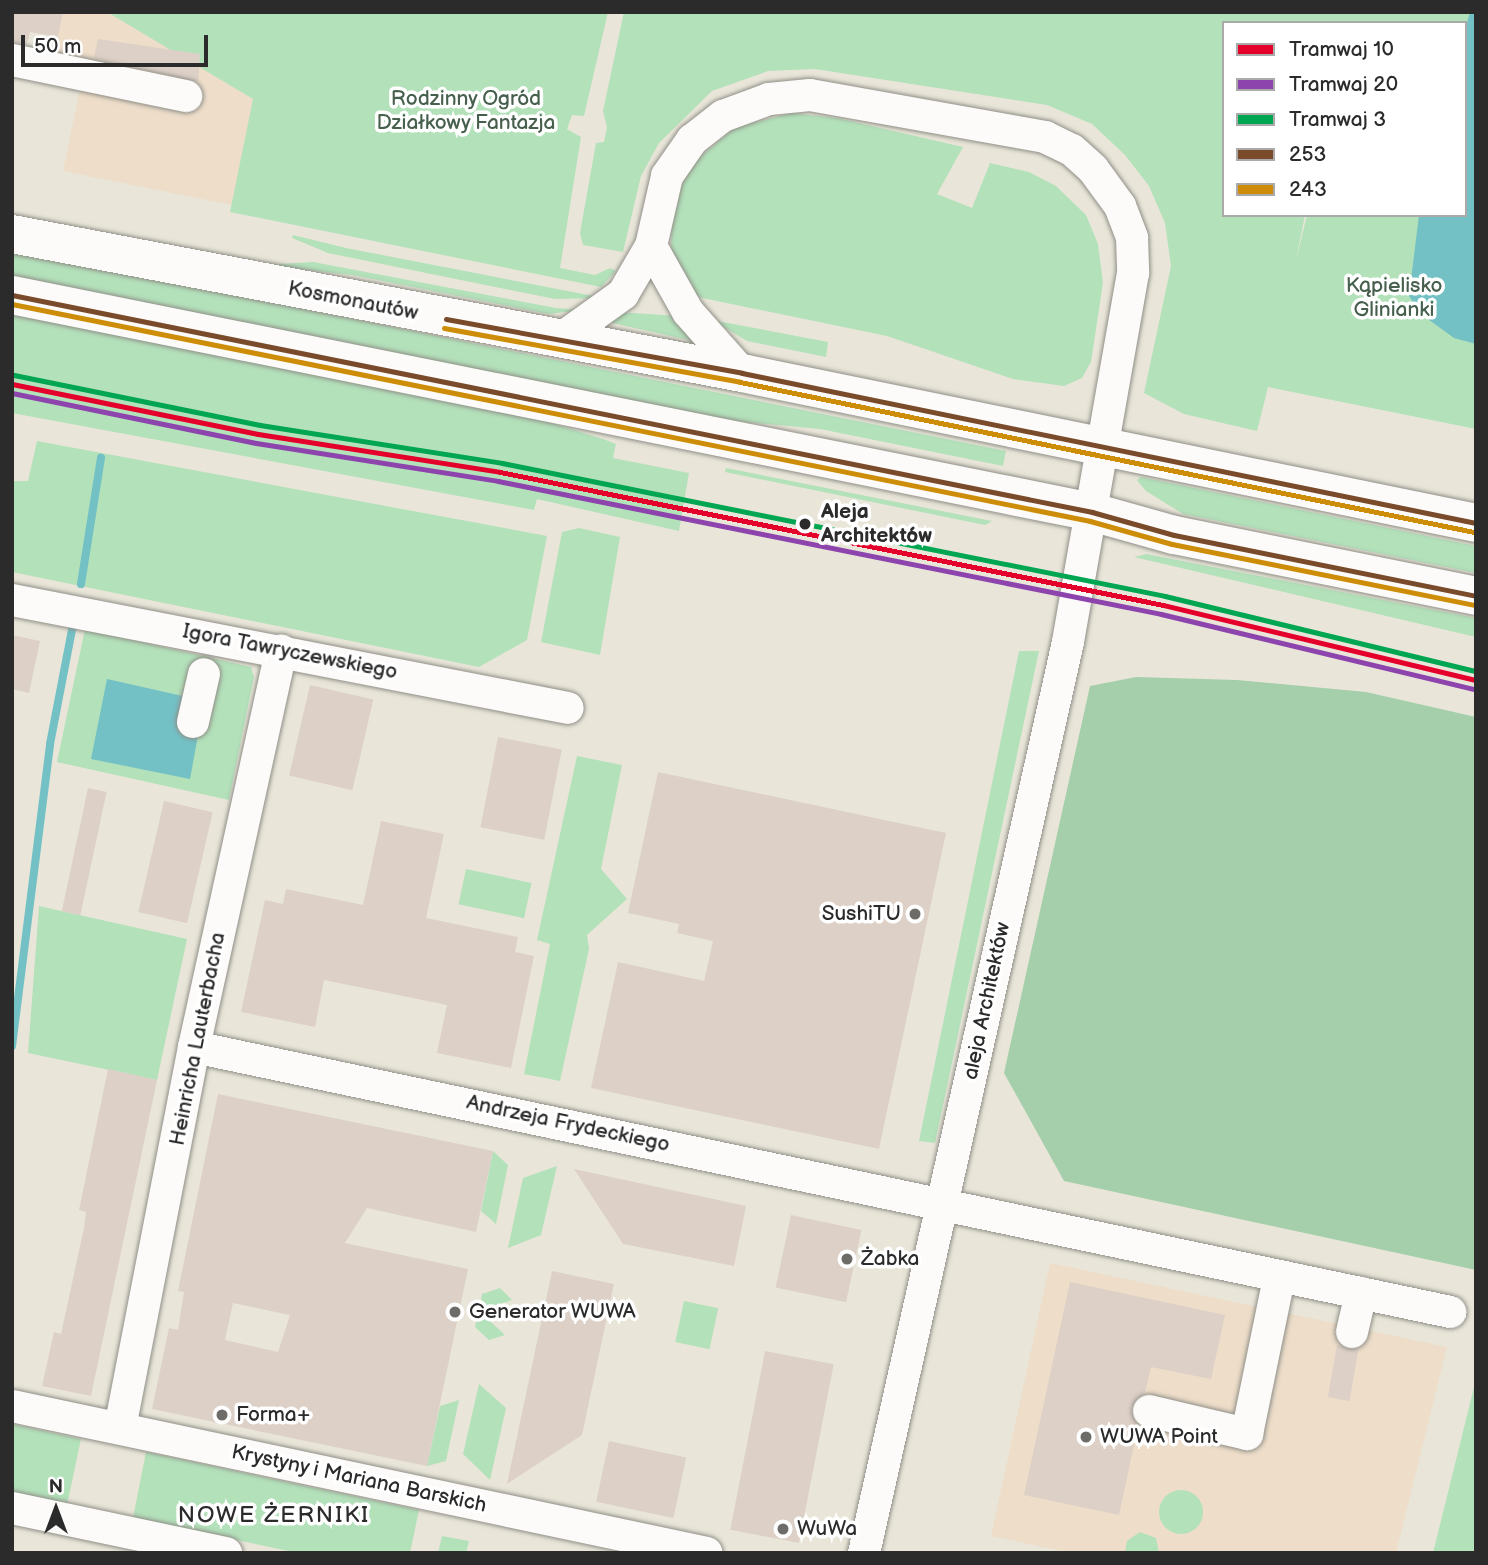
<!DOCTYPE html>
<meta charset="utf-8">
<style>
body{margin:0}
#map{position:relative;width:1488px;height:1565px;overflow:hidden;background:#e9e6d9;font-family:"Balsamiq Sans",sans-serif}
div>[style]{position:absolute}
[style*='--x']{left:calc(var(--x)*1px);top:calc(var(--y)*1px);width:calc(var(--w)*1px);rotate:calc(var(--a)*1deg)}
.built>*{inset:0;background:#edddc9}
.green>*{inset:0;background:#b3e1ba;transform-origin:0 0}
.round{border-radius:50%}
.forest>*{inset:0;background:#a5cfab}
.water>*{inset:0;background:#73c0c5}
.stream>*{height:8px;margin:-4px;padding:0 4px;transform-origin:4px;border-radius:4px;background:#73c0c5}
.building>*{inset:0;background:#ddd0c7;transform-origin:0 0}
.roads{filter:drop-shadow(0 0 2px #908f88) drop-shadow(0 0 2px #908f88)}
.minor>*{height:32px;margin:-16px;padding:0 16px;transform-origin:16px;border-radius:16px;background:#fcfbf9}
.major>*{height:38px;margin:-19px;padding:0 19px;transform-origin:19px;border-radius:19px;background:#fcfbf9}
.bus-1>*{height:5px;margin:-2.5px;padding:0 2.5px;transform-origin:2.5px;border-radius:2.5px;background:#7a4b2a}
.bus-2>*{height:5px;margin:-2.5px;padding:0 2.5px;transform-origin:2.5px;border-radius:2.5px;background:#ce8d09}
.tram-1>*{height:5px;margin:-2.5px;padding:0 2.5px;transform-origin:2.5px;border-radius:2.5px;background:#e4002b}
.tram-2>*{height:5px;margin:-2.5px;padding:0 2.5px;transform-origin:2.5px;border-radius:2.5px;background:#8e44ad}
.tram-3>*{height:5px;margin:-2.5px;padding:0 2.5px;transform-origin:2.5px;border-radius:2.5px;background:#00a651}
.dots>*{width:19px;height:19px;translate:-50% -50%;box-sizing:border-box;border:4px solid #fff;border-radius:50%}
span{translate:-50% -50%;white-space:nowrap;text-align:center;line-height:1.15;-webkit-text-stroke:7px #fff;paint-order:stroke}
.park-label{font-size:21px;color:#47604e}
.street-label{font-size:21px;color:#2b2b2b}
.stop-label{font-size:21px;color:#2b2b2b;font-weight:700}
.left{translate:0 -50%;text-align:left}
.poi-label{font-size:21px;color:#2b2b2b}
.right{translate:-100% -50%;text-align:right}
.neighbourhood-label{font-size:23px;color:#2b2b2b;letter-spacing:2px}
.frame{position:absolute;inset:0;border:14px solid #2b2b2b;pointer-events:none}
.legend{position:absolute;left:1222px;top:21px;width:245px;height:196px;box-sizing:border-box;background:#fff;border:2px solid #aaa;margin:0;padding:9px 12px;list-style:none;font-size:21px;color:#2b2b2b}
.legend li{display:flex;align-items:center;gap:14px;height:35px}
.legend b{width:35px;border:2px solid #aaa}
.north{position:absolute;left:21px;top:1474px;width:70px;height:70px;-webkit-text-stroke:5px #fff;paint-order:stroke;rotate:0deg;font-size:19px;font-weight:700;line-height:28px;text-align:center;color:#2b2b2b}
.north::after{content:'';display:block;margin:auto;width:24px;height:32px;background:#2b2b2b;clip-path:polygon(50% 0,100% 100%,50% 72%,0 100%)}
.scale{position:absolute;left:21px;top:35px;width:187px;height:32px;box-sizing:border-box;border:4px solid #2b2b2b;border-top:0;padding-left:9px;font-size:21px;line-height:24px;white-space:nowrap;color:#2b2b2b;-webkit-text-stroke:5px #fff;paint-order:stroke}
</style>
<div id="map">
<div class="built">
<i style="clip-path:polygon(63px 12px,107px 12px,253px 99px,232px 205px,63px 171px,81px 84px,51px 59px)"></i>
<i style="clip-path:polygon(1050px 1263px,1447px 1347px,1396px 1553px,1071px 1553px,991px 1536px)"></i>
</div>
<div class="green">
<i style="clip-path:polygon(107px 12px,608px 12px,584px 116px,572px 115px,567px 129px,581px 137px,560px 268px,595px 275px,610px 268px,616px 271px,601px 287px,230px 212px,253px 99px)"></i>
<i style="clip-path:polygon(evenodd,624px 12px,1476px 12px,1476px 429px,1268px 387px,1257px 431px,1184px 414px,1144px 393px,1171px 266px,1165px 223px,1149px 186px,1125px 155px,1092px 124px,1047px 105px,815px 69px,768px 71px,712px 91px,659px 143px,641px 176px,623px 252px,583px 245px,580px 233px,596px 143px,604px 142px,607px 127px,603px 111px,624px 12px,1224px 23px,1465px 23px,1465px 215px,1307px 215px,1296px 260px,1305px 215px,1224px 215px,1224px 23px)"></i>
<i style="clip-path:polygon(792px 113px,837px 118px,963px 147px,937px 194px,972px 208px,990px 163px,1029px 172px,1056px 186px,1086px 215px,1098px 244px,1103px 283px,1091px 362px,1082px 378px,1064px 386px,1013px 379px,887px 336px,702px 298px,684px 290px,671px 246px,672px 216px,677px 193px,696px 160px,736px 127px)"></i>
<i style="clip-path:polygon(293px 235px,346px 248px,604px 298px,555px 299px,328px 253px,292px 238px)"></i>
<i style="clip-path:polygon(12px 251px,284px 305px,1006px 451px,1003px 466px,820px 429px,714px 419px,12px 279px)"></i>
<i style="clip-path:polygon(313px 262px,556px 308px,581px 310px,549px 314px,352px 275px,263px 265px)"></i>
<i style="clip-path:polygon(12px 311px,516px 412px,603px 439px,616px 444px,613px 458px,689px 473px,679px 531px,537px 499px,534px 510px,12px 413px)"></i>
<i style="clip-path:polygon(618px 312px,678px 316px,697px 342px,608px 322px)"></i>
<i style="clip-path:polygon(712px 320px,828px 342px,826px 357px,747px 341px)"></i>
<i style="clip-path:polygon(37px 441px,547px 536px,527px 640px,479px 667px,12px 572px,12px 481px,28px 481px)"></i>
<i style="clip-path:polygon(726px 468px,992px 521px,985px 525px,725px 472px)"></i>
<i style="clip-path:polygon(1141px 477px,1476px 546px,1476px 573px,1183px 514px,1146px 491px,1137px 480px)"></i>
<i style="clip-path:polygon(579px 528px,620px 537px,600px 655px,541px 642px,562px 532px)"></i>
<i style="clip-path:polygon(1146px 554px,1476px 618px,1476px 637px,1134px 557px)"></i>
<i style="clip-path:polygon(85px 629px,251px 667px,254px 677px,229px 800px,57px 762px)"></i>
<i style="clip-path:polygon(1019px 651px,1039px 651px,935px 1143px,919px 1141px)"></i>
<i style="clip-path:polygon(577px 756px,622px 765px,601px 869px,627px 899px,587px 935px,589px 949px,560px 1081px,524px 1074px,550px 944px,537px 940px)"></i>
<i style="left:466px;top:869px;width:67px;height:36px;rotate:12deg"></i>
<i style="clip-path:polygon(39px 906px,187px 939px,157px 1080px,28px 1053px)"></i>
<i style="clip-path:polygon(493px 1151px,508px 1165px,496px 1224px,481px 1211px)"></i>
<i style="clip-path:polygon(557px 1166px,541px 1235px,508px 1248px,523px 1178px)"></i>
<i style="clip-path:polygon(500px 1288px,512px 1300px,479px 1311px,505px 1335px,489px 1340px,475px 1327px,479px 1311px,482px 1294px)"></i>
<i style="left:684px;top:1301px;width:35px;height:42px;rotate:12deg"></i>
<i style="clip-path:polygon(1476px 1379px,1476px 1553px,1433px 1553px)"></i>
<i style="clip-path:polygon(479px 1384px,506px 1408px,490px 1480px,463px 1454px)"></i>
<i style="clip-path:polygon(459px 1400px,446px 1461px,427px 1466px,440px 1406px)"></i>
<i style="clip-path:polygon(12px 1424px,81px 1439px,67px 1505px,12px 1493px)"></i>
<i style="clip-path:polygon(146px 1452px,419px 1510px,410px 1553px,298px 1553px,133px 1518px)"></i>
<i class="round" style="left:1159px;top:1490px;width:44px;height:44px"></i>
<i style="clip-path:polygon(1140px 1532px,1156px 1538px,1159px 1553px,1125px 1553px,1127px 1541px)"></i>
<i style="clip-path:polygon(442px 1536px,469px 1541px,466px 1553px,438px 1553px)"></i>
</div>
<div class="forest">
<i style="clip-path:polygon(1136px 677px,1237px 680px,1366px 692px,1476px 717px,1476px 1270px,1064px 1181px,1004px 1073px,1090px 686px)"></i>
</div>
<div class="water">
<i style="clip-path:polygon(1470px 12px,1476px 12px,1476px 344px,1454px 338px,1421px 314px,1409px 296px,1419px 215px,1465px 215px,1465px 30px)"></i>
<i style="clip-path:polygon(107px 679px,187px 697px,200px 724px,190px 779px,91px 759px)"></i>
</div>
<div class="stream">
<i style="--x:81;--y:584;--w:128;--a:-81"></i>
<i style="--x:12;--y:1046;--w:304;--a:-82.8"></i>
<i style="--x:50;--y:744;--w:121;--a:-79.1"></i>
</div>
<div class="building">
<i style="clip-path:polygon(12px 12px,63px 12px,58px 37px,30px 32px,27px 44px,12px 42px)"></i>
<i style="clip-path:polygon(98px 39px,200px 54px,198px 82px,94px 58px)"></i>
<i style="clip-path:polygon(12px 635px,40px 641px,29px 693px,12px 689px)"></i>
<i style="left:310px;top:685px;width:65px;height:93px;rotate:13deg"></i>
<i style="left:498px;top:737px;width:65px;height:92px;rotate:11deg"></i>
<i style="clip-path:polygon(658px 772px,946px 833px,879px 1149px,591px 1088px,618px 962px,704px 981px,713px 941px,677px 933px,679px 924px,628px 913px)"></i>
<i style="left:88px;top:788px;width:19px;height:126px;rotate:12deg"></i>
<i style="left:164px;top:801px;width:50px;height:114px;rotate:13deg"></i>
<i style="clip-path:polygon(381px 821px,444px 834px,426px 918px,518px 937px,515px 952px,534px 956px,511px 1068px,437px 1053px,447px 1005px,324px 980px,315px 1027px,241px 1012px,265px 900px,283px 904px,286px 889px,363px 905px)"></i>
<i style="clip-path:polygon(108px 1069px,157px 1080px,91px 1396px,42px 1386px,54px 1332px,61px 1334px,84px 1228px,86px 1212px,79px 1210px)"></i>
<i style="clip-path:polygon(evenodd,218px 1094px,493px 1151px,476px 1232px,367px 1208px,345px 1243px,468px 1269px,427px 1466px,152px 1409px,169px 1328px,178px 1330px,184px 1292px,178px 1291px,218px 1094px,233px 1303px,290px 1315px,278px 1352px,225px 1340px,233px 1303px)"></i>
<i style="clip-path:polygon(574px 1169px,746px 1206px,734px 1266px,623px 1244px)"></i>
<i style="left:791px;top:1215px;width:72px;height:74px;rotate:12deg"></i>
<i style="clip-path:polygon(552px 1271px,614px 1284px,582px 1435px,507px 1484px)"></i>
<i style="clip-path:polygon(1070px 1282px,1225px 1315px,1211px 1379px,1151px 1367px,1145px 1393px,1131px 1407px,1138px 1426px,1119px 1515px,1024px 1495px)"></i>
<i style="left:1337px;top:1345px;width:22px;height:53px;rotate:10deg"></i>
<i style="left:765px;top:1351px;width:70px;height:182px;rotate:11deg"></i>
<i style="left:609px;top:1441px;width:79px;height:62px;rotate:12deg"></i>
</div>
<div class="roads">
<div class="minor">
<i style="--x:12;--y:60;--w:178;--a:11.7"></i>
<i style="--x:651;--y:246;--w:76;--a:60.7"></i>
<i style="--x:688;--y:312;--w:81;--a:48.5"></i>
<i style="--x:559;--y:340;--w:79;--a:-35.7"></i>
<i style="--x:623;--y:294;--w:56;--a:-59.7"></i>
<i style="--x:651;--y:246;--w:72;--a:-77.1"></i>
<i style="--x:667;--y:176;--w:44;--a:-55.2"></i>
<i style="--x:692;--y:140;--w:39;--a:-38"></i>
<i style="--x:723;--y:116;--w:49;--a:-20.3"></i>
<i style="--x:769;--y:99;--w:41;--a:-5.6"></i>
<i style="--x:810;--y:95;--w:239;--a:10.1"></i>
<i style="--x:1045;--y:137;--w:30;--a:26"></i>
<i style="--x:1072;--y:150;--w:28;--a:42"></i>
<i style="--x:1093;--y:169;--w:46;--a:53.9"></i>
<i style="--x:1120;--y:206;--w:34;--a:69"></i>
<i style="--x:1132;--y:238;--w:35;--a:88"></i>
<i style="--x:1133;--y:273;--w:375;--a:100"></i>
<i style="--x:1068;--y:642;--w:934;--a:102.62"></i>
<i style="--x:12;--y:600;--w:566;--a:10.99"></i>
<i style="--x:193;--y:722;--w:49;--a:-77.1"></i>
<i style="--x:194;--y:1047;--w:1284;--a:11.91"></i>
<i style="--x:1352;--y:1332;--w:40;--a:-77"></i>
<i style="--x:12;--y:1406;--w:710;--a:11.94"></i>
<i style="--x:1149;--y:1411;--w:101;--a:13.2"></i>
<i style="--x:1247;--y:1434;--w:159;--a:-78.4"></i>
<i style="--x:120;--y:1428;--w:388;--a:-79"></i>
<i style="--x:194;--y:1047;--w:406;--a:-77.6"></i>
<i style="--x:12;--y:1508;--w:219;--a:11.9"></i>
</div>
<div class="major">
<i style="--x:12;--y:234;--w:743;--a:10.78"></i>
<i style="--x:742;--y:373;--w:749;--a:11.55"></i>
<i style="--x:12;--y:295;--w:1102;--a:11.36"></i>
<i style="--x:1092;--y:512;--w:85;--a:15.7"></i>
<i style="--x:1174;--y:535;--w:308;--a:11.4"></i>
</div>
</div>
<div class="bus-1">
<i style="--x:12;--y:295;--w:1102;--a:11.36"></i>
<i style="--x:1092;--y:512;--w:85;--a:15.7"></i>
<i style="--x:1174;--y:535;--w:308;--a:11.4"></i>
<i style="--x:446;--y:319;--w:301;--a:10.3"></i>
<i style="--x:742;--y:373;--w:749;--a:11.55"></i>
</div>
<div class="bus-2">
<i style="--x:12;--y:304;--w:1100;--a:11.38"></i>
<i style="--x:1090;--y:521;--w:85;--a:15.7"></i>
<i style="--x:1172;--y:544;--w:308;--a:11.4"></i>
<i style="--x:444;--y:328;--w:301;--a:10.3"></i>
<i style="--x:740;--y:382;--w:749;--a:11.55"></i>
</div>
<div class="tram-1">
<i style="--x:12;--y:384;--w:251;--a:11.5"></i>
<i style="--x:258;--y:434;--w:245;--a:8.9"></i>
<i style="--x:500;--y:472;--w:676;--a:11.34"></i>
<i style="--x:1163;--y:605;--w:322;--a:13.5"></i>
</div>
<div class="tram-2">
<i style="--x:12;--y:393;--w:249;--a:11.6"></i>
<i style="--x:256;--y:443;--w:245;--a:8.9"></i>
<i style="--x:498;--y:481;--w:676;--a:11.34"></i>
<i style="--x:1161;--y:614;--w:322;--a:13.5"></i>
</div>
<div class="tram-3">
<i style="--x:14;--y:375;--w:251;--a:11.5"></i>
<i style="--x:260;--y:425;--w:245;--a:8.9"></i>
<i style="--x:502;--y:463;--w:676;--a:11.34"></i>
<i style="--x:1165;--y:596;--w:320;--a:13.6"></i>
</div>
<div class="dots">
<i style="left:805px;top:524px;background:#2b2b2b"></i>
<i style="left:915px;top:914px;background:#6e6c68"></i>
<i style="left:847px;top:1259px;background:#6e6c68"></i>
<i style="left:455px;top:1312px;background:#6e6c68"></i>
<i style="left:222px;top:1415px;background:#6e6c68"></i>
<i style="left:1086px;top:1437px;background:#6e6c68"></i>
<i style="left:783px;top:1529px;background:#6e6c68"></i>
</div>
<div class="park-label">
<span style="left:466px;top:111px">Rodzinny Ogród<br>Działkowy Fantazja</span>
<span style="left:1394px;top:298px">Kąpielisko<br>Glinianki</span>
</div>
<div class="street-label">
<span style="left:353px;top:301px;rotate:11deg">Kosmonautów</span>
<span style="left:290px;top:652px;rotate:11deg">Igora Tawryczewskiego</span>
<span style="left:987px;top:1001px;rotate:-78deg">aleja Architektów</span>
<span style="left:198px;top:1039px;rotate:-79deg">Heinricha Lauterbacha</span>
<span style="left:568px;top:1124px;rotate:12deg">Andrzeja Frydeckiego</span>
<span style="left:359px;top:1479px;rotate:12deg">Krystyny i Mariana Barskich</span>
</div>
<div class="stop-label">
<span class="left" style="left:821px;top:524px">Aleja<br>Architektów</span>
</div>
<div class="poi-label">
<span class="right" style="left:901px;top:914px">SushiTU</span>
<span class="left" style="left:861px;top:1259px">Żabka</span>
<span class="left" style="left:469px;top:1312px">Generator WUWA</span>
<span class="left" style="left:236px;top:1415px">Forma+</span>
<span class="left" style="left:1100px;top:1437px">WUWA Point</span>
<span class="left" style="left:797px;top:1529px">WuWa</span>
</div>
<div class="neighbourhood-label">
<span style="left:274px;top:1515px">NOWE ŻERNIKI</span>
</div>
<div class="frame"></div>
<ul class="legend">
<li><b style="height:9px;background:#e4002b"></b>Tramwaj 10</li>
<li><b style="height:9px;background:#8e44ad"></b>Tramwaj 20</li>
<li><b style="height:9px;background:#00a651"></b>Tramwaj 3</li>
<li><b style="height:9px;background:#7a4b2a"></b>253</li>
<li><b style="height:9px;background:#ce8d09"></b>243</li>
</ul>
<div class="north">N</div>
<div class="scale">50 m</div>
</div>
